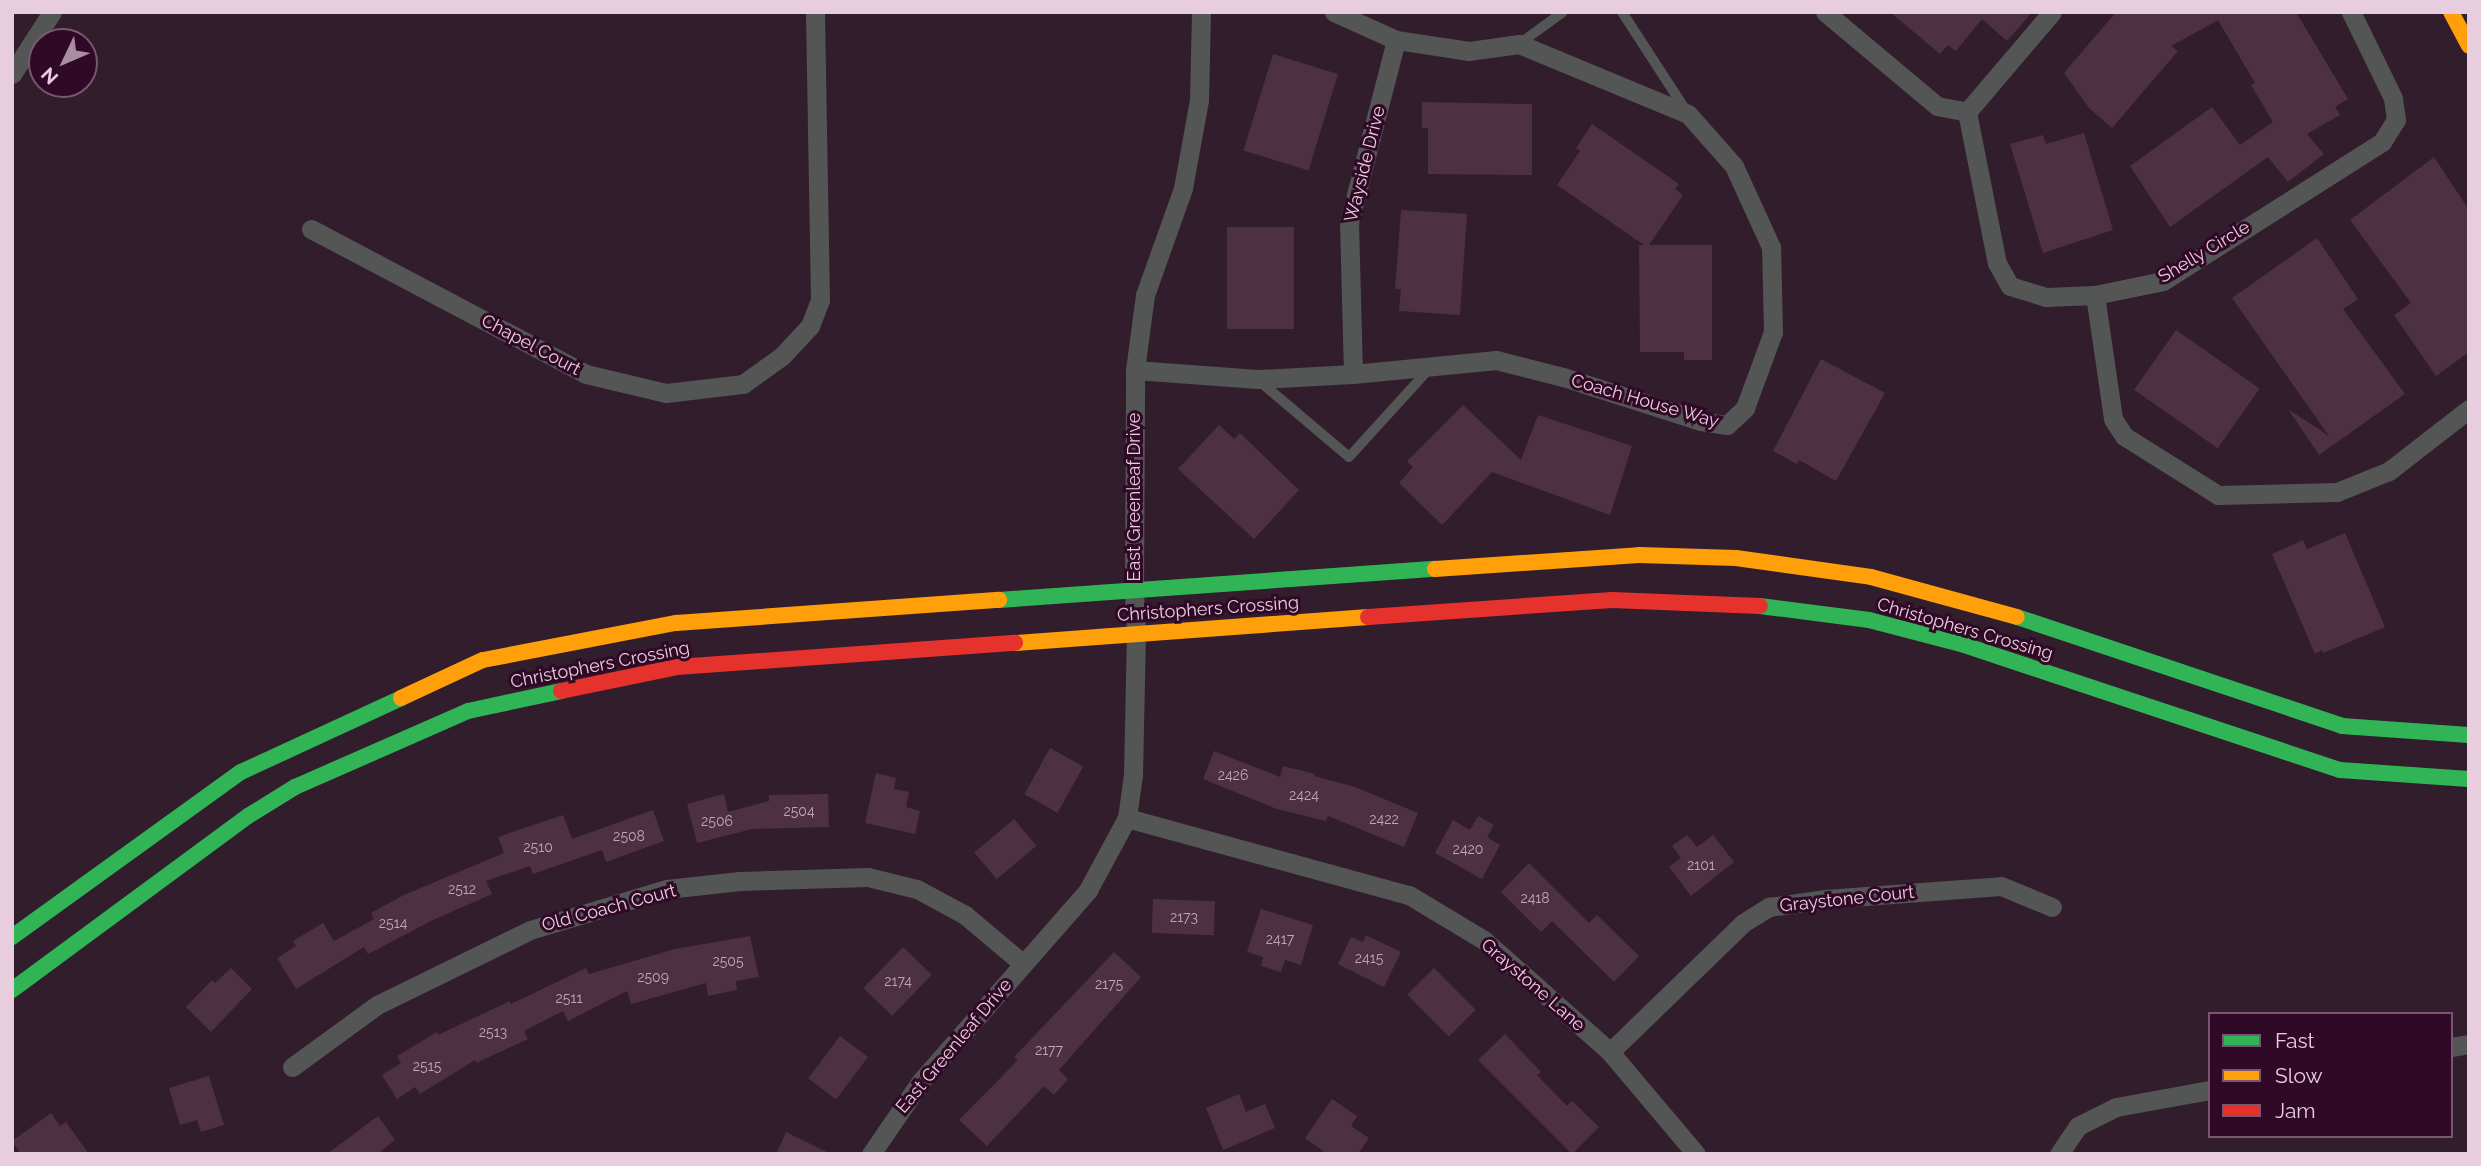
<!DOCTYPE html>
<style>
body{margin:0}
#map{position:relative;width:2481px;height:1166px;overflow:hidden;background:#321d2c;font-family:Raleway,sans-serif}
div>[style]{position:absolute}
[style*='--x']{left:calc(var(--x)*1px);top:calc(var(--y)*1px);width:calc(var(--w)*1px);rotate:calc(var(--a)*1deg)}
.building>*{inset:0;background:#4d3140;transform-origin:0 0}
.lane>*{height:10px;margin:-5px;padding:0 5px;transform-origin:5px;border-radius:5px;background:#545555}
.street>*{height:19px;margin:-9.5px;padding:0 9.5px;transform-origin:9.5px;border-radius:9.5px;background:#545555}
.fast>*{height:16px;margin:-8px;padding:0 8px;transform-origin:8px;border-radius:8px;background:#30b455}
.slow>*{height:16px;margin:-8px;padding:0 8px;transform-origin:8px;border-radius:8px;background:#ff9f0a}
.jam>*{height:16px;margin:-8px;padding:0 8px;transform-origin:8px;border-radius:8px;background:#e5322d}
span{translate:-50% -50%;white-space:nowrap;text-align:center;line-height:1.15;-webkit-text-stroke:6px #300926;paint-order:stroke}
.number-label{font-size:14px;color:#c1a6b6}
.number-label span{-webkit-text-stroke-width:0}
.street-label{font-size:18px;color:#e8cdde}
.frame{position:absolute;inset:0;border:14px solid #e8cdde;pointer-events:none}
.legend{position:absolute;left:2208px;top:1012px;width:245px;height:126px;box-sizing:border-box;background:#300926;border:2px solid #7a5770;margin:0;padding:9px 12px;list-style:none;font-size:21px;color:#e8cdde}
.legend li{display:flex;align-items:center;gap:14px;height:35px}
.legend b{width:35px;border:2px solid #7a5770}
.north{position:absolute;left:28px;top:28px;width:70px;height:70px;box-sizing:border-box;background:#300926;border:2px solid #7a5770;border-radius:50%;rotate:226deg;font-size:19px;font-weight:700;line-height:28px;text-align:center;color:#e8cdde}
.north::after{content:'';display:block;margin:auto;width:24px;height:32px;background:#a88fa0;clip-path:polygon(50% 0,100% 100%,50% 72%,0 100%)}
</style>
<div id="map">
<div class="building">
<i style="clip-path:polygon(1890px 12px,2032px 12px,2007px 41px,1982px 19px,1956px 51px,1948px 45px,1940px 54px)"></i>
<i style="clip-path:polygon(2116px 12px,2296px 12px,2348px 99px,2335px 107px,2340px 115px,2307px 134px,2324px 154px,2288px 182px,2268px 157px,2170px 227px,2130px 166px,2212px 107px,2240px 145px,2273px 122px,2251px 85px,2255px 83px,2218px 20px,2171px 46px,2178px 51px,2112px 128px,2089px 108px,2064px 73px)"></i>
<i style="left:1273px;top:54px;width:68px;height:101px;rotate:17deg"></i>
<i style="clip-path:polygon(1422px 102px,1532px 104px,1532px 175px,1428px 174px,1428px 128px,1422px 128px)"></i>
<i style="clip-path:polygon(1592px 124px,1679px 184px,1675px 189px,1683px 195px,1649px 245px,1712px 245px,1712px 360px,1684px 360px,1684px 352px,1640px 352px,1639px 245px,1644px 245px,1557px 185px,1580px 151px,1576px 148px)"></i>
<i style="clip-path:polygon(2084px 133px,2113px 230px,2043px 253px,2010px 144px,2043px 135px,2046px 144px)"></i>
<i style="clip-path:polygon(2434px 157px,2469px 210px,2469px 352px,2436px 376px,2394px 315px,2411px 303px,2350px 220px)"></i>
<i style="clip-path:polygon(1401px 210px,1467px 214px,1460px 315px,1399px 311px,1401px 289px,1395px 289px)"></i>
<i style="left:1227px;top:227px;width:67px;height:102px"></i>
<i style="clip-path:polygon(2317px 238px,2358px 299px,2343px 309px,2405px 394px,2319px 455px,2288px 409px,2329px 436px,2232px 298px)"></i>
<i style="left:2176px;top:330px;width:102px;height:73px;rotate:35deg"></i>
<i style="clip-path:polygon(1821px 359px,1885px 393px,1836px 481px,1799px 460px,1797px 464px,1773px 451px)"></i>
<i style="clip-path:polygon(1463px 405px,1521px 460px,1538px 415px,1632px 446px,1610px 515px,1492px 472px,1442px 525px,1399px 483px,1413px 467px,1407px 461px)"></i>
<i style="clip-path:polygon(1219px 425px,1234px 439px,1240px 433px,1299px 490px,1254px 539px,1178px 469px)"></i>
<i style="clip-path:polygon(2345px 533px,2385px 627px,2323px 653px,2322px 650px,2315px 654px,2272px 554px,2303px 540px,2307px 549px)"></i>
<i style="left:1050px;top:748px;width:38px;height:53px;rotate:29deg"></i>
<i style="clip-path:polygon(1214px 751px,1280px 777px,1283px 766px,1315px 774px,1314px 776px,1355px 787px,1418px 813px,1404px 847px,1328px 816px,1326px 821px,1277px 809px,1203px 779px)"></i>
<i style="clip-path:polygon(876px 773px,896px 778px,894px 789px,909px 792px,906px 807px,920px 811px,915px 834px,865px 823px)"></i>
<i style="clip-path:polygon(724px 794px,728px 812px,769px 801px,769px 795px,828px 794px,829px 827px,752px 829px,697px 843px,687px 804px)"></i>
<i style="clip-path:polygon(653px 810px,664px 841px,606px 862px,602px 850px,533px 874px,530px 866px,486px 881px,492px 894px,433px 920px,368px 954px,364px 947px,296px 989px,277px 958px,296px 946px,293px 941px,323px 923px,334px 941px,374px 919px,371px 913px,404px 895px,504px 853px,498px 837px,563px 815px,572px 839px)"></i>
<i style="clip-path:polygon(1478px 816px,1494px 825px,1487px 837px,1500px 845px,1482px 879px,1435px 853px,1453px 820px,1470px 830px)"></i>
<i style="left:1014px;top:819px;width:35px;height:52px;rotate:50deg"></i>
<i style="clip-path:polygon(1687px 835px,1697px 847px,1713px 835px,1734px 862px,1691px 896px,1669px 867px,1681px 858px,1672px 846px)"></i>
<i style="clip-path:polygon(1529px 863px,1589px 923px,1597px 915px,1639px 956px,1614px 982px,1552px 921px,1541px 932px,1501px 892px)"></i>
<i style="left:1153px;top:899px;width:62px;height:34px;rotate:2deg"></i>
<i style="clip-path:polygon(1261px 909px,1313px 925px,1301px 965px,1285px 960px,1281px 972px,1261px 966px,1263px 957px,1247px 952px)"></i>
<i style="clip-path:polygon(1366px 935px,1401px 952px,1384px 987px,1338px 964px,1351px 937px,1363px 942px)"></i>
<i style="clip-path:polygon(750px 936px,759px 977px,736px 981px,737px 990px,708px 996px,706px 983px,631px 1004px,627px 991px,568px 1021px,563px 1011px,524px 1031px,528px 1039px,476px 1063px,475px 1060px,420px 1094px,415px 1087px,397px 1099px,382px 1075px,401px 1063px,397px 1056px,437px 1032px,438px 1035px,510px 1001px,511px 1004px,586px 968px,589px 974px,675px 949px)"></i>
<i style="left:903px;top:947px;width:40px;height:57px;rotate:44deg"></i>
<i style="clip-path:polygon(1114px 952px,1141px 977px,1059px 1070px,1068px 1079px,1054px 1095px,1044px 1086px,987px 1146px,959px 1120px,1018px 1060px,1014px 1057px)"></i>
<i style="clip-path:polygon(231px 968px,252px 989px,211px 1032px,186px 1007px,212px 980px,215px 983px)"></i>
<i style="left:1434px;top:968px;width:59px;height:38px;rotate:45deg"></i>
<i style="clip-path:polygon(1505px 1034px,1541px 1072px,1537px 1075px,1567px 1106px,1572px 1101px,1599px 1127px,1572px 1154px,1478px 1060px)"></i>
<i style="left:840px;top:1036px;width:35px;height:53px;rotate:37deg"></i>
<i style="clip-path:polygon(209px 1076px,224px 1125px,201px 1132px,197px 1120px,180px 1125px,169px 1088px)"></i>
<i style="clip-path:polygon(1239px 1094px,1246px 1112px,1265px 1104px,1275px 1128px,1223px 1150px,1206px 1108px)"></i>
<i style="clip-path:polygon(1332px 1099px,1357px 1116px,1351px 1126px,1369px 1138px,1358px 1154px,1327px 1154px,1305px 1138px)"></i>
<i style="clip-path:polygon(51px 1113px,60px 1126px,66px 1122px,89px 1154px,21px 1154px,12px 1141px)"></i>
<i style="clip-path:polygon(378px 1116px,395px 1140px,377px 1154px,327px 1154px)"></i>
<i style="clip-path:polygon(786px 1132px,831px 1154px,776px 1154px)"></i>
</div>
<div class="lane">
<i style="--x:1622;--y:12;--w:116;--a:57"></i>
<i style="--x:1519;--y:44;--w:54;--a:-36"></i>
<i style="--x:1258;--y:380;--w:119;--a:40.2"></i>
<i style="--x:1349;--y:457;--w:120;--a:-47.7"></i>
</div>
<div class="street">
<i style="--x:1825;--y:12;--w:146;--a:40"></i>
<i style="--x:1937;--y:106;--w:31;--a:11"></i>
<i style="--x:1967;--y:112;--w:154;--a:78.8"></i>
<i style="--x:1997;--y:263;--w:26;--a:61"></i>
<i style="--x:2010;--y:286;--w:38;--a:17"></i>
<i style="--x:2046;--y:297;--w:49;--a:-2.3"></i>
<i style="--x:2095;--y:295;--w:69;--a:-11.6"></i>
<i style="--x:2163;--y:281;--w:259;--a:-32.4"></i>
<i style="--x:2382;--y:142;--w:26;--a:-58"></i>
<i style="--x:2396;--y:120;--w:22;--a:-98"></i>
<i style="--x:2393;--y:98;--w:96;--a:-116"></i>
<i style="--x:12;--y:74;--w:74;--a:-57.2"></i>
<i style="--x:1967;--y:112;--w:131;--a:-49.6"></i>
<i style="--x:311;--y:229;--w:311;--a:27.8"></i>
<i style="--x:586;--y:374;--w:82;--a:13.4"></i>
<i style="--x:666;--y:393;--w:78;--a:-6.7"></i>
<i style="--x:743;--y:384;--w:48;--a:-35.7"></i>
<i style="--x:782;--y:356;--w:41;--a:-47"></i>
<i style="--x:810;--y:326;--w:28;--a:-69"></i>
<i style="--x:820;--y:300;--w:288;--a:-91"></i>
<i style="--x:2095;--y:295;--w:125;--a:81.7"></i>
<i style="--x:2113;--y:419;--w:20;--a:57"></i>
<i style="--x:2124;--y:436;--w:111;--a:32.1"></i>
<i style="--x:2218;--y:495;--w:119;--a:-1.4"></i>
<i style="--x:2337;--y:492;--w:56;--a:-22"></i>
<i style="--x:2389;--y:471;--w:101;--a:-37.8"></i>
<i style="--x:1135;--y:370;--w:123;--a:4.2"></i>
<i style="--x:1258;--y:379;--w:95;--a:-3"></i>
<i style="--x:1353;--y:374;--w:144;--a:-5.6"></i>
<i style="--x:1496;--y:360;--w:69;--a:14.2"></i>
<i style="--x:1563;--y:377;--w:145;--a:17.7"></i>
<i style="--x:1701;--y:421;--w:26;--a:9"></i>
<i style="--x:1727;--y:425;--w:25;--a:-43"></i>
<i style="--x:1745;--y:408;--w:81;--a:-69.8"></i>
<i style="--x:1773;--y:332;--w:85;--a:-91.3"></i>
<i style="--x:1771;--y:247;--w:89;--a:-114.6"></i>
<i style="--x:1734;--y:166;--w:69;--a:-131.5"></i>
<i style="--x:1688;--y:114;--w:183;--a:-157.5"></i>
<i style="--x:1519;--y:44;--w:50;--a:172"></i>
<i style="--x:1469;--y:51;--w:74;--a:-171.4"></i>
<i style="--x:1396;--y:40;--w:68;--a:-155.7"></i>
<i style="--x:1353;--y:374;--w:152;--a:-91.5"></i>
<i style="--x:1349;--y:222;--w:188;--a:-75.5"></i>
<i style="--x:1127;--y:818;--w:292;--a:15.3"></i>
<i style="--x:1409;--y:895;--w:87;--a:31"></i>
<i style="--x:1484;--y:940;--w:169;--a:41.6"></i>
<i style="--x:1610;--y:1052;--w:133;--a:49.9"></i>
<i style="--x:2451;--y:1047;--w:18;--a:-9"></i>
<i style="--x:1610;--y:1052;--w:185;--a:-44.1"></i>
<i style="--x:1743;--y:923;--w:31;--a:-32"></i>
<i style="--x:1769;--y:907;--w:57;--a:-8.1"></i>
<i style="--x:1825;--y:899;--w:176;--a:-4.2"></i>
<i style="--x:2001;--y:886;--w:55;--a:22.4"></i>
<i style="--x:292;--y:1067;--w:105;--a:-36.1"></i>
<i style="--x:377;--y:1005;--w:170;--a:-26.1"></i>
<i style="--x:530;--y:930;--w:143;--a:-16.7"></i>
<i style="--x:667;--y:889;--w:73;--a:-6.3"></i>
<i style="--x:740;--y:881;--w:128;--a:-1.8"></i>
<i style="--x:868;--y:877;--w:50;--a:13.8"></i>
<i style="--x:917;--y:889;--w:55;--a:28.4"></i>
<i style="--x:965;--y:915;--w:75;--a:40.1"></i>
<i style="--x:871;--y:1154;--w:88;--a:-55.6"></i>
<i style="--x:921;--y:1081;--w:254;--a:-48.8"></i>
<i style="--x:1088;--y:890;--w:82;--a:-61.6"></i>
<i style="--x:1127;--y:818;--w:43;--a:-82.1"></i>
<i style="--x:1133;--y:775;--w:141;--a:-88.8"></i>
<i style="--x:1136;--y:634;--w:43;--a:-92.7"></i>
<i style="--x:1134;--y:591;--w:221;--a:-89.7"></i>
<i style="--x:1135;--y:370;--w:76;--a:-82.4"></i>
<i style="--x:1145;--y:295;--w:114;--a:-70.4"></i>
<i style="--x:1183;--y:188;--w:89;--a:-79.7"></i>
<i style="--x:1199;--y:100;--w:88;--a:-88.7"></i>
<i style="--x:2059;--y:1154;--w:34;--a:-56"></i>
<i style="--x:2078;--y:1126;--w:42;--a:-26.6"></i>
<i style="--x:2116;--y:1107;--w:96;--a:-10.3"></i>
</div>
<div class="fast">
<i style="--x:999;--y:600;--w:437;--a:-4.1"></i>
<i style="--x:1760;--y:606;--w:110;--a:7.3"></i>
<i style="--x:1869;--y:620;--w:98;--a:14.7"></i>
<i style="--x:1964;--y:645;--w:396;--a:18.4"></i>
<i style="--x:2340;--y:770;--w:129;--a:4"></i>
<i style="--x:2017;--y:617;--w:343;--a:18.5"></i>
<i style="--x:2342;--y:726;--w:127;--a:4.1"></i>
<i style="--x:12;--y:937;--w:282;--a:-35.8"></i>
<i style="--x:241;--y:772;--w:176;--a:-24.8"></i>
<i style="--x:12;--y:990;--w:293;--a:-36.4"></i>
<i style="--x:248;--y:816;--w:55;--a:-31.7"></i>
<i style="--x:295;--y:787;--w:189;--a:-23.7"></i>
<i style="--x:468;--y:711;--w:95;--a:-12.1"></i>
</div>
<div class="slow">
<i style="--x:2451;--y:12;--w:38;--a:62"></i>
<i style="--x:1435;--y:569;--w:204;--a:-3.9"></i>
<i style="--x:1639;--y:555;--w:97;--a:1.8"></i>
<i style="--x:1736;--y:558;--w:136;--a:8"></i>
<i style="--x:1871;--y:577;--w:151;--a:15.3"></i>
<i style="--x:1015;--y:643;--w:354;--a:-4.2"></i>
<i style="--x:401;--y:698;--w:90;--a:-24.9"></i>
<i style="--x:483;--y:660;--w:197;--a:-10.9"></i>
<i style="--x:676;--y:623;--w:324;--a:-4.1"></i>
</div>
<div class="jam">
<i style="--x:1368;--y:617;--w:245;--a:-4"></i>
<i style="--x:1612;--y:600;--w:148;--a:2.3"></i>
<i style="--x:561;--y:691;--w:118;--a:-11.7"></i>
<i style="--x:677;--y:667;--w:339;--a:-4.1"></i>
</div>
<div class="number-label">
<span style="left:1233px;top:775px">2426</span>
<span style="left:1304px;top:795px">2424</span>
<span style="left:799px;top:811px">2504</span>
<span style="left:1384px;top:819px">2422</span>
<span style="left:717px;top:821px">2506</span>
<span style="left:629px;top:836px">2508</span>
<span style="left:538px;top:847px">2510</span>
<span style="left:1468px;top:849px">2420</span>
<span style="left:1701px;top:865px">2101</span>
<span style="left:462px;top:889px">2512</span>
<span style="left:1535px;top:898px">2418</span>
<span style="left:1184px;top:917px">2173</span>
<span style="left:393px;top:923px">2514</span>
<span style="left:1280px;top:939px">2417</span>
<span style="left:1369px;top:958px">2415</span>
<span style="left:728px;top:961px">2505</span>
<span style="left:653px;top:977px">2509</span>
<span style="left:898px;top:981px">2174</span>
<span style="left:1109px;top:984px">2175</span>
<span style="left:569px;top:998px">2511</span>
<span style="left:493px;top:1032px">2513</span>
<span style="left:1049px;top:1050px">2177</span>
<span style="left:427px;top:1066px">2515</span>
</div>
<div class="street-label">
<span style="left:1365px;top:164px;rotate:-76deg">Wayside Drive</span>
<span style="left:2204px;top:252px;rotate:-31deg">Shelly Circle</span>
<span style="left:531px;top:345px;rotate:28deg">Chapel Court</span>
<span style="left:1645px;top:401px;rotate:16deg">Coach House Way</span>
<span style="left:1134px;top:497px;rotate:-90deg">East Greenleaf Drive</span>
<span style="left:1208px;top:609px;rotate:-4deg">Christophers Crossing</span>
<span style="left:1965px;top:629px;rotate:16deg">Christophers Crossing</span>
<span style="left:600px;top:665px;rotate:-11deg">Christophers Crossing</span>
<span style="left:1847px;top:899px;rotate:-6deg">Graystone Court</span>
<span style="left:609px;top:908px;rotate:-15deg">Old Coach Court</span>
<span style="left:1533px;top:985px;rotate:41deg">Graystone Lane</span>
<span style="left:954px;top:1046px;rotate:-50deg">East Greenleaf Drive</span>
</div>
<div class="frame"></div>
<ul class="legend">
<li><b style="height:9px;background:#30b455"></b>Fast</li>
<li><b style="height:9px;background:#ff9f0a"></b>Slow</li>
<li><b style="height:9px;background:#e5322d"></b>Jam</li>
</ul>
<div class="north">N</div>
</div>
